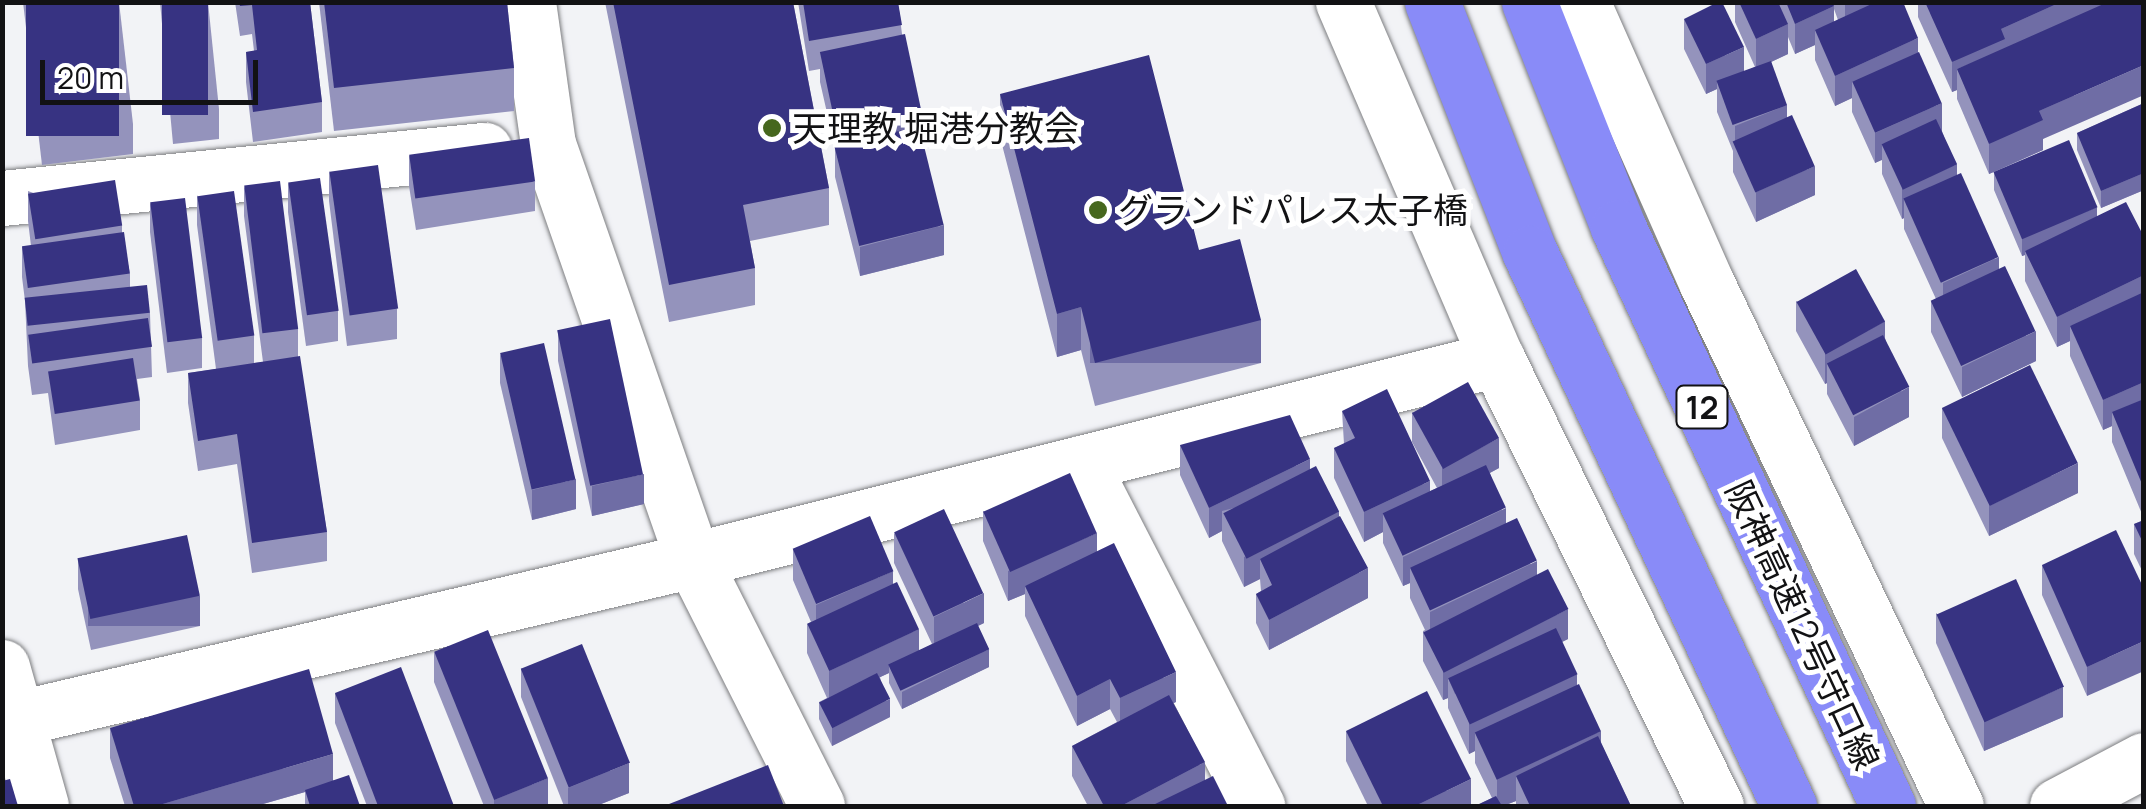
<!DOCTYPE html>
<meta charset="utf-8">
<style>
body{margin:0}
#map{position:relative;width:2146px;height:809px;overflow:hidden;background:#f2f3f6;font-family:Manrope,"Noto Sans JP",sans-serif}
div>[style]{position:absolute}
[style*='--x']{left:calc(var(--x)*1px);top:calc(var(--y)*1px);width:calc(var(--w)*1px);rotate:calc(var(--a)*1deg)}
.roads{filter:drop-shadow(0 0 2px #7d7e81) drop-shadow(0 0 2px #7d7e81)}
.street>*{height:55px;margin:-27.5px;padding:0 27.5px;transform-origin:27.5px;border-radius:27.5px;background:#fff}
.highway>*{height:55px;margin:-27.5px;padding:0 27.5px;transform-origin:27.5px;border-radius:27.5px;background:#898bf8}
.wall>*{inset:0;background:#9493bc}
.shaded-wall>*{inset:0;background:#6f6da5;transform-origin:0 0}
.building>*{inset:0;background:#373382;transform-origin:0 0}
.dots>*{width:28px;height:28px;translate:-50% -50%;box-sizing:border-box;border:5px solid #fff;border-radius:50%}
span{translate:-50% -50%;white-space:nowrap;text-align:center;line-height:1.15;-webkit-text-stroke:10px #fff;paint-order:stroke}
.shield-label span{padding:2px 8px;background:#fff;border:2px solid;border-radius:8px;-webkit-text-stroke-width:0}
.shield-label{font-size:32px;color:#121214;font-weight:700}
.poi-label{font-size:35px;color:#121214}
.left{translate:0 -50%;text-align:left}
.street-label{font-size:35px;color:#121214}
.frame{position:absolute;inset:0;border:5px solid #121214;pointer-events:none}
.scale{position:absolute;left:40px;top:60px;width:218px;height:45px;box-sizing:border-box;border:5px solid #121214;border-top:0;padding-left:12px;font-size:30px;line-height:35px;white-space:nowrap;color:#121214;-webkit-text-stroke:8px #fff;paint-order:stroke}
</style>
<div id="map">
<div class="roads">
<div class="street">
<i style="--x:528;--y:2;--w:143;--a:82"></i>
<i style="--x:548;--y:144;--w:441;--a:70.8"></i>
<i style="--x:693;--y:560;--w:275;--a:63.2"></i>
<i style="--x:1343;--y:2;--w:389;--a:66.7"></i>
<i style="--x:1497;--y:359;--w:498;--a:63.9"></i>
<i style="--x:1582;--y:2;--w:308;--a:66.1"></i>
<i style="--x:1707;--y:284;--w:578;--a:64.5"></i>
<i style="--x:2;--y:198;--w:485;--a:-5.7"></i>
<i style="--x:1081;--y:463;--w:386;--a:62.8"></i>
<i style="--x:2;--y:667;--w:144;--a:74.3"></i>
<i style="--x:2;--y:722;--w:710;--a:-13.19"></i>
<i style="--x:693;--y:560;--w:829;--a:-14.04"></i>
<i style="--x:2057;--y:806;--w:98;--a:-27.9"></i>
</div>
<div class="highway">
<i style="--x:1432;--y:2;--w:269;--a:68.7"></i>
<i style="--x:1530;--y:253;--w:611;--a:64.9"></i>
<i style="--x:1529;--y:2;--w:242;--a:68.4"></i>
<i style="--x:1618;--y:227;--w:639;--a:65"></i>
</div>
</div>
<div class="wall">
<i style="clip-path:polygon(23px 2px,119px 2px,133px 124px,133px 154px,42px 165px)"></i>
<i style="clip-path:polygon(160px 2px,208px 2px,219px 109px,219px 139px,173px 144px)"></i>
<i style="clip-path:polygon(235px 2px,310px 2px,322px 102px,322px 132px,253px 142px,246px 82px,246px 52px,254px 51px,252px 34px,240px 36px)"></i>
<i style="clip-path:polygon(319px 2px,507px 2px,514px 68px,514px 111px,334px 131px)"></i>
<i style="clip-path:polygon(605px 2px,793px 2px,829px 188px,829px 225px,750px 241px,755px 268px,755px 305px,669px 322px)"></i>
<i style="clip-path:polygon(798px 2px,898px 2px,902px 34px,944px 255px,860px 276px,835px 177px,835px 148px,820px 82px,820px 69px,809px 71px)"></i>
<i style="clip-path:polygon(evenodd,1735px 2px,1903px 2px,1942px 131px,1957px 175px,1999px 269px,2036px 361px,1962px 397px,1931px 332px,1931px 302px,1936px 299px,1904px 229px,1904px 218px,1902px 219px,1882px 174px,1882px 159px,1875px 163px,1852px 112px,1852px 98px,1835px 106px,1815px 60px,1815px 45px,1795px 54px,1788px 37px,1788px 54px,1771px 62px,1787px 117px,1815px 195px,1756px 222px,1733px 172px,1733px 151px,1717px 112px,1717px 89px,1706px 94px,1684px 49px,1684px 19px,1744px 72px,1755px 67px,1735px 22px,1735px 2px,1834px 9px,1838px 20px,1834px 22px,1834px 9px)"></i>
<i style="clip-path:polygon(1918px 2px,2140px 2px,2043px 139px,2043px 150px,1989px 174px,1957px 99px,1957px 90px,1952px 92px,1918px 17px)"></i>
<i style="clip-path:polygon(1000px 94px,1199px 250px,1261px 363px,1095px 406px,1081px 350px,1057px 357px,1000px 137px)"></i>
<i style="clip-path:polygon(2144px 103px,2144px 190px,2101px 208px,2077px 150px,2077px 133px)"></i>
<i style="clip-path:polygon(409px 156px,535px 182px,535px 211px,416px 230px,409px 186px)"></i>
<i style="clip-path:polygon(329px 171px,397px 309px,397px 339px,347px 346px,329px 201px)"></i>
<i style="clip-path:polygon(1994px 173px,2097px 216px,2142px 233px,2144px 232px,2142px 514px,2112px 442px,2112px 426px,2103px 430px,2070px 356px,2070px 341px,2057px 347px,2025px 281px,2025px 255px,2022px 256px,1994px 190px)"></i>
<i style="clip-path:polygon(288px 182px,338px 311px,338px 341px,306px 346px,288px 212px)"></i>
<i style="clip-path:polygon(244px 186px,298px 329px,298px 356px,327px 532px,327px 561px,252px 573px,237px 464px,198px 471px,188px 403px,188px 373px,216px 369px,197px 225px,197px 195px,254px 336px,254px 363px,263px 362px,244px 216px)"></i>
<i style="clip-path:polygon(28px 191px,122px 225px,122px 233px,130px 274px,130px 287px,150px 313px,152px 377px,137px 379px,140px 400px,140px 430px,55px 445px,48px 393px,32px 395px,28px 366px,25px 301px,22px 277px,22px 247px,31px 246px,28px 221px)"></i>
<i style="clip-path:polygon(150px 202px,202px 338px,202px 368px,167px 373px,150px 232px)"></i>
<i style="clip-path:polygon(1796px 301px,1885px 338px,1909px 417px,1854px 446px,1827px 394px,1827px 383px,1825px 384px,1796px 331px)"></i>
<i style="clip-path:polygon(558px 332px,644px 504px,592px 516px,558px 361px)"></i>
<i style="clip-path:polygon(500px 354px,576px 509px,532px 520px,500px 383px)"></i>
<i style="clip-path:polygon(1942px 408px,2078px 493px,1989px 536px,1942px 438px)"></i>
<i style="clip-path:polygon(1342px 411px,1430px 491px,1437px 488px,1412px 442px,1412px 412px,1499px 468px,1490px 473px,1506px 523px,1537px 575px,1568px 639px,1562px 642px,1577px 685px,1601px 743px,1631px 806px,1516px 806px,1516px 801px,1503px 806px,1475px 806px,1492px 798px,1475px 763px,1475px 751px,1469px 754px,1448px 708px,1448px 698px,1443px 700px,1423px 661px,1423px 631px,1425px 630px,1410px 598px,1410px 583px,1403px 586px,1383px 543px,1383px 532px,1364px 542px,1334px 478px,1334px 448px,1344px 444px)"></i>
<i style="clip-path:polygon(1180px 445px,1310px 469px,1339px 517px,1368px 598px,1269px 650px,1256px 623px,1256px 594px,1261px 591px,1260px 579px,1244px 587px,1222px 541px,1222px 531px,1209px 538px,1180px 475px)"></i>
<i style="clip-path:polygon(983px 511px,1097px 551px,1176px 702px,1173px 703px,1205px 780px,1228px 806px,1088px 806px,1072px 776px,1072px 746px,1117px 722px,1110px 709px,1077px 726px,1025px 616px,1025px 594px,1008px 601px,983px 541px)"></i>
<i style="clip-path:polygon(2144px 520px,2144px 575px,2134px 554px,2134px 524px)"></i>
<i style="clip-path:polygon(894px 533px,984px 623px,978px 626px,989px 667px,902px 709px,889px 683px,889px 673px,880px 677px,890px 717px,832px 746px,819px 719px,819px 702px,827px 698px,807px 653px,807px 624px,811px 622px,793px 580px,793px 550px,893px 583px,919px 651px,932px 644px,894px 563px)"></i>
<i style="clip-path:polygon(78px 559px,200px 626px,91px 650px,78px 589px)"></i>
<i style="clip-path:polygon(2042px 565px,2144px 589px,2087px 696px,2042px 595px)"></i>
<i style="clip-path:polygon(1936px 613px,2063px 717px,1984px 751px,1936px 643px)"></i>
<i style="clip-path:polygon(434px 652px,548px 806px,484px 806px,434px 682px)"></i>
<i style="clip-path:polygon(521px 668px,629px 793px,596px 806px,564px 806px,521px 697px)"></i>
<i style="clip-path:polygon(335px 693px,454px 806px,367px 806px,335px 723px)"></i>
<i style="clip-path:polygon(110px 728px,333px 780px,360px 806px,305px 806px,305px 792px,256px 806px,125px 806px,110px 758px)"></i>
<i style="clip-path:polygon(1346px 731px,1471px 806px,1368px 806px,1346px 761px)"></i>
</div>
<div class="shaded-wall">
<i style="clip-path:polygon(1848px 2px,1890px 2px,1845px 34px,1845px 4px)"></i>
<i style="clip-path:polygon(2061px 2px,2125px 2px,1957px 69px,1957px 90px,1952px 92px,1952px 62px,2001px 29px)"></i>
<i style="clip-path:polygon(1834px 6px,1834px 36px,1815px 30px,1815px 45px,1795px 54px,1795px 24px)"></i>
<i style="clip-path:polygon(1788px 24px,1788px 54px,1756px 69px,1756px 39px)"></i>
<i style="clip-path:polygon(1918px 38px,1918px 68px,1852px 82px,1852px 98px,1835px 106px,1835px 76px)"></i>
<i style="clip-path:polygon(1744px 47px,1744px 76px,1717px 82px,1717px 89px,1706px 94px,1706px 64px)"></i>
<i style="clip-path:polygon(2144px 65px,2144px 95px,2043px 139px,2043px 150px,1989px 174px,1989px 144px,2039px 111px)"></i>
<i style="clip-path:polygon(1942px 103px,1942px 133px,1882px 144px,1882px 160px,1875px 163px,1875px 133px)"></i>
<i style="clip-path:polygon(1787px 105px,1787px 135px,1735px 147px,1735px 126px)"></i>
<i style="clip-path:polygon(921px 111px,921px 141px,837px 158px,837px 129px)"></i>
<i style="clip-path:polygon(1957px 164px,1957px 194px,1904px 200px,1904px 218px,1902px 219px,1902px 189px)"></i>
<i style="clip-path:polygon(1815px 166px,1815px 195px,1756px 222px,1756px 192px)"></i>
<i style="clip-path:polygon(2144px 173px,2144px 190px,2101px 208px,2101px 191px)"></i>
<i style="clip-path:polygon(2097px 207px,2097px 224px,2025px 251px,2025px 255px,2022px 256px,2022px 238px)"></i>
<i style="clip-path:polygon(944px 225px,944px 255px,860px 276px,860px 247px)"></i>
<i style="clip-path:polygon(1999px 257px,1999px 287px,1943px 313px,1943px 283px)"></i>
<i style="clip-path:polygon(2144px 275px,2144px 305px,2070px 326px,2070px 341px,2057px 347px,2057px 317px)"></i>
<i style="clip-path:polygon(1081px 307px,1081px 350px,1057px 357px,1057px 314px)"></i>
<i style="left:1261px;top:320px;width:43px;height:171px;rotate:90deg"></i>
<i style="clip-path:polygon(1885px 321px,1885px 351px,1827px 364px,1827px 383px,1825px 384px,1825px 354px)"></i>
<i style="clip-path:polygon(2036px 331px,2036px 361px,1962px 397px,1962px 367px)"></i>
<i style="clip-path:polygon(2144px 382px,2144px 412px,2112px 412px,2112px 426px,2103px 430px,2103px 400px)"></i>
<i style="clip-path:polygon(1909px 387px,1909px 417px,1854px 446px,1854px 417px)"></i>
<i style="clip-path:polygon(1499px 438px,1499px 468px,1442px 498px,1442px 468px)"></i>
<i style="clip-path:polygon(1310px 459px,1310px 489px,1222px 511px,1222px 531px,1209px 538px,1209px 508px)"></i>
<i style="clip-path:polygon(2078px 463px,2078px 493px,1989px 536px,1989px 506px)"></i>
<i style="clip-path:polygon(644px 474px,644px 504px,592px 516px,592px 486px)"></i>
<i style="clip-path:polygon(576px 479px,576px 509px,532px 520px,532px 490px)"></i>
<i style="clip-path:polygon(1430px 481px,1430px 511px,1383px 513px,1383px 532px,1364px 542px,1364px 512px)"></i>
<i style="clip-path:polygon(1506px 508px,1506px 538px,1410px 568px,1410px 583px,1403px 586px,1403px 557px)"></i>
<i style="clip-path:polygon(1339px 511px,1339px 540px,1260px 559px,1260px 579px,1244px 587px,1244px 557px)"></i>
<i style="clip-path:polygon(1097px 533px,1097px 563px,1025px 586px,1025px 594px,1008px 601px,1008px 571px)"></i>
<i style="clip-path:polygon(1537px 561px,1537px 591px,1430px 642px,1430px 612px)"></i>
<i style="clip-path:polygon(1368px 568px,1368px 598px,1269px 650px,1269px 620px)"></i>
<i style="clip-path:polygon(893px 571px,893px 601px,816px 635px,816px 605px)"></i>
<i style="clip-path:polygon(984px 593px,984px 623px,934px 647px,934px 617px)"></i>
<i style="left:200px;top:596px;width:30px;height:112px;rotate:90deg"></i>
<i style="clip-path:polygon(1568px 609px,1568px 639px,1455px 694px,1448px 678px,1448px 698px,1443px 700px,1443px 671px)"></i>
<i style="clip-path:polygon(919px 629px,919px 659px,889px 665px,889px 673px,829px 701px,829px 671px)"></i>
<i style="clip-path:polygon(2144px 641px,2144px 671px,2087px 696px,2087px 667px)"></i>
<i style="clip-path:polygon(989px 649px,989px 667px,902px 709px,902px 692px)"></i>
<i style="clip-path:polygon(1176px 672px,1176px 702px,1120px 728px,1120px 698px)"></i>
<i style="clip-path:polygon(1577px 674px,1577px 704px,1475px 733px,1475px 751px,1469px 754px,1469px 724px)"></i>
<i style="clip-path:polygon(1110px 679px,1110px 709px,1077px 726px,1077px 696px)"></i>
<i style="clip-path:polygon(2063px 687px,2063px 717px,1984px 751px,1984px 721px)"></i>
<i style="clip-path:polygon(890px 699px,890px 717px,832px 746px,832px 728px)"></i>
<i style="clip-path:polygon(1601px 731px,1601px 761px,1516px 776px,1516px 801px,1503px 806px,1497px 806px,1497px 779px)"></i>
<i style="clip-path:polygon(333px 754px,333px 784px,256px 806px,156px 806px)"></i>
<i style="clip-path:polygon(1205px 762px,1205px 792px,1178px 806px,1121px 806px)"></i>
<i style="clip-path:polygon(629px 763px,629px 793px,596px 806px,568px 806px,568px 788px)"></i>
<i style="clip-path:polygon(548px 778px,548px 806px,494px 806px,494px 800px)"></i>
<i style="clip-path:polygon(1471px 779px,1471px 806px,1415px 806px)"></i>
</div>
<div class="building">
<i style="left:26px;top:2px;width:93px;height:134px"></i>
<i style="left:162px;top:2px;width:46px;height:113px"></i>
<i style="clip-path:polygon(239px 2px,310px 2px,322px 102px,253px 112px,246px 52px,257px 50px,252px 5px,240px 6px)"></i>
<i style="clip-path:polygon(324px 2px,507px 2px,514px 68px,334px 88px)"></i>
<i style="clip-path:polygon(613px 2px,793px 2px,829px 188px,743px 205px,755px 268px,669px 285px)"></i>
<i style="clip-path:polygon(803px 2px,898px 2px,902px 25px,809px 41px)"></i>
<i style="clip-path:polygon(1718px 2px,1722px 2px,1744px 47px,1706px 64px,1684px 19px)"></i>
<i style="clip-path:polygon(1739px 2px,1778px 2px,1788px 24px,1756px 39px)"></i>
<i style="clip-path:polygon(1786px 2px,1832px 2px,1834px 6px,1795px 24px)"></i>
<i style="clip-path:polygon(1876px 2px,1903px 2px,1918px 38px,1835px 76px,1815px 30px)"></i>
<i style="clip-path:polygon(1925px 2px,2061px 2px,2001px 29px,2005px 39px,1952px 62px)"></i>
<i style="clip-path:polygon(2108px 2px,2140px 2px,2144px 10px,2144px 65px,2039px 111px,2043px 120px,1989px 144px,1957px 69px)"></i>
<i style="left:905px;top:34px;width:79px;height:87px;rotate:78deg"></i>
<i style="left:1919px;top:52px;width:56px;height:73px;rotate:66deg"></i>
<i style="clip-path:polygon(1149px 55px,1199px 250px,1240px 239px,1261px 320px,1095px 363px,1081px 307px,1057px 314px,1000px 94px)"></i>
<i style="left:1771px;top:61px;width:47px;height:58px;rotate:70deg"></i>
<i style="clip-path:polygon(2144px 103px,2144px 173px,2101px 191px,2077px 133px)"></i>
<i style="left:1792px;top:115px;width:56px;height:65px;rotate:66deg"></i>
<i style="left:1936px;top:119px;width:50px;height:60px;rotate:65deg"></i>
<i style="left:919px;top:126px;width:102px;height:87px;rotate:76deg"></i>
<i style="left:529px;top:138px;width:44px;height:121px;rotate:82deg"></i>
<i style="left:2069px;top:140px;width:73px;height:82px;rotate:67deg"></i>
<i style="left:378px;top:165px;width:145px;height:49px;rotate:82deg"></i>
<i style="left:1961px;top:173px;width:92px;height:63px;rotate:66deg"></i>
<i style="left:320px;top:178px;width:134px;height:32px;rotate:82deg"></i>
<i style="left:115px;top:180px;width:46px;height:88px;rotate:81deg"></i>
<i style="left:280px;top:181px;width:149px;height:36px;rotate:83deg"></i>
<i style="left:234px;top:191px;width:146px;height:37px;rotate:82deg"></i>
<i style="left:185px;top:198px;width:141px;height:35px;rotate:83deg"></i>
<i style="clip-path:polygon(2126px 202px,2142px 233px,2144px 232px,2144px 275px,2057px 317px,2025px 251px)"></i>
<i style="left:124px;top:232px;width:42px;height:103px;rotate:82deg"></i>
<i style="left:2005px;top:266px;width:72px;height:82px;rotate:65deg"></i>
<i style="left:1856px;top:269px;width:60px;height:68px;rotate:61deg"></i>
<i style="left:147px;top:285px;width:28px;height:123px;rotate:84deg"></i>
<i style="clip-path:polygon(2144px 292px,2144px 382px,2103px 400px,2070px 326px)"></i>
<i style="left:148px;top:318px;width:29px;height:121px;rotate:82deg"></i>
<i style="left:610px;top:319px;width:159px;height:54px;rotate:78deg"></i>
<i style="left:1883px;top:335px;width:58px;height:63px;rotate:63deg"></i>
<i style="left:544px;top:343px;width:140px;height:45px;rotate:77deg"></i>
<i style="clip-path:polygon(300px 356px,327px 532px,252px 543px,237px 434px,198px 441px,188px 373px)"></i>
<i style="left:133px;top:358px;width:43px;height:86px;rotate:81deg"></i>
<i style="left:2030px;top:365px;width:109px;height:98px;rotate:64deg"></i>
<i style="left:1468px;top:382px;width:64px;height:64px;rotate:61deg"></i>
<i style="clip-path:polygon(1387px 389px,1430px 481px,1364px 512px,1334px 448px,1355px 438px,1342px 411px)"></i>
<i style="clip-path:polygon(2144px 399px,2144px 484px,2142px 484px,2112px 412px)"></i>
<i style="clip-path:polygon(1290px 415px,1310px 459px,1209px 508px,1180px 445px)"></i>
<i style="left:1486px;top:465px;width:47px;height:114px;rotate:65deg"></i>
<i style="left:1316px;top:466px;width:51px;height:104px;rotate:63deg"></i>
<i style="left:1070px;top:473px;width:66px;height:95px;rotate:66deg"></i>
<i style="left:944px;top:509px;width:93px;height:55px;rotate:65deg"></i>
<i style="left:870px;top:516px;width:60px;height:84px;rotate:67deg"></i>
<i style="clip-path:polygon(1340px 516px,1368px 568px,1269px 620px,1256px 594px,1272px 585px,1260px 559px)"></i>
<i style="left:1517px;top:518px;width:47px;height:118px;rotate:65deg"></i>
<i style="clip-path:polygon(2144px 520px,2144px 545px,2134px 524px)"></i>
<i style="clip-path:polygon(2116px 530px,2144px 589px,2144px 641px,2087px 667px,2042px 565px)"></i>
<i style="left:187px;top:535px;width:62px;height:112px;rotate:78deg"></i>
<i style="clip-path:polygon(1114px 543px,1176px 672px,1120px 698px,1110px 679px,1077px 696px,1025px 586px)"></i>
<i style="left:1548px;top:569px;width:45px;height:140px;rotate:63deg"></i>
<i style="left:2016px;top:579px;width:118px;height:87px;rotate:66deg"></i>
<i style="left:897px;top:582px;width:52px;height:99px;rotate:65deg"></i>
<i style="left:977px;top:623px;width:29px;height:98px;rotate:65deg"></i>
<i style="left:1556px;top:628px;width:51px;height:119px;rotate:65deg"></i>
<i style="left:488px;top:630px;width:160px;height:58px;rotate:68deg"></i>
<i style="left:582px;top:644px;width:128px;height:66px;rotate:68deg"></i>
<i style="clip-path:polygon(401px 667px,454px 806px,378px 806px,335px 693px)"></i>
<i style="clip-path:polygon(309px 669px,333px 754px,156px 806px,134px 806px,110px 728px)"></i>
<i style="left:877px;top:673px;width:29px;height:65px;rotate:63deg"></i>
<i style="left:1579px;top:684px;width:52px;height:115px;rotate:65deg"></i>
<i style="clip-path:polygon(1427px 691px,1471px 779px,1415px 806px,1383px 806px,1346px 731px)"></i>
<i style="clip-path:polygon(1169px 695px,1205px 762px,1121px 806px,1104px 806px,1072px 746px)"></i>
<i style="clip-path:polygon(1598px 736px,1631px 806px,1530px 806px,1516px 776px)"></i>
<i style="clip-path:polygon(768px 765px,784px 806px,664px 806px)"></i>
<i style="clip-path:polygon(349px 775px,360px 806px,310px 806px,305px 790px)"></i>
<i style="clip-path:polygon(1213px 776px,1228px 806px,1151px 806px)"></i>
<i style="clip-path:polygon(10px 779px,18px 806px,2px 806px,2px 781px)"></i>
<i style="clip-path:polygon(1496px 796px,1502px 806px,1475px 806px)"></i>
</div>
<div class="dots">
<i style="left:772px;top:128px;background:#46671e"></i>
<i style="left:1098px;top:210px;background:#46671e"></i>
</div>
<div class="shield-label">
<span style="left:1702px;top:407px">12</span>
</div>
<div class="poi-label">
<span class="left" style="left:792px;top:128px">天理教 堀港分教会</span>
<span class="left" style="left:1118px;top:210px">グランドパレス太子橋</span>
</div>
<div class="street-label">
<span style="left:1803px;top:625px;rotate:65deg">阪神高速12号守口線</span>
</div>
<div class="frame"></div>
<div class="scale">20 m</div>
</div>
